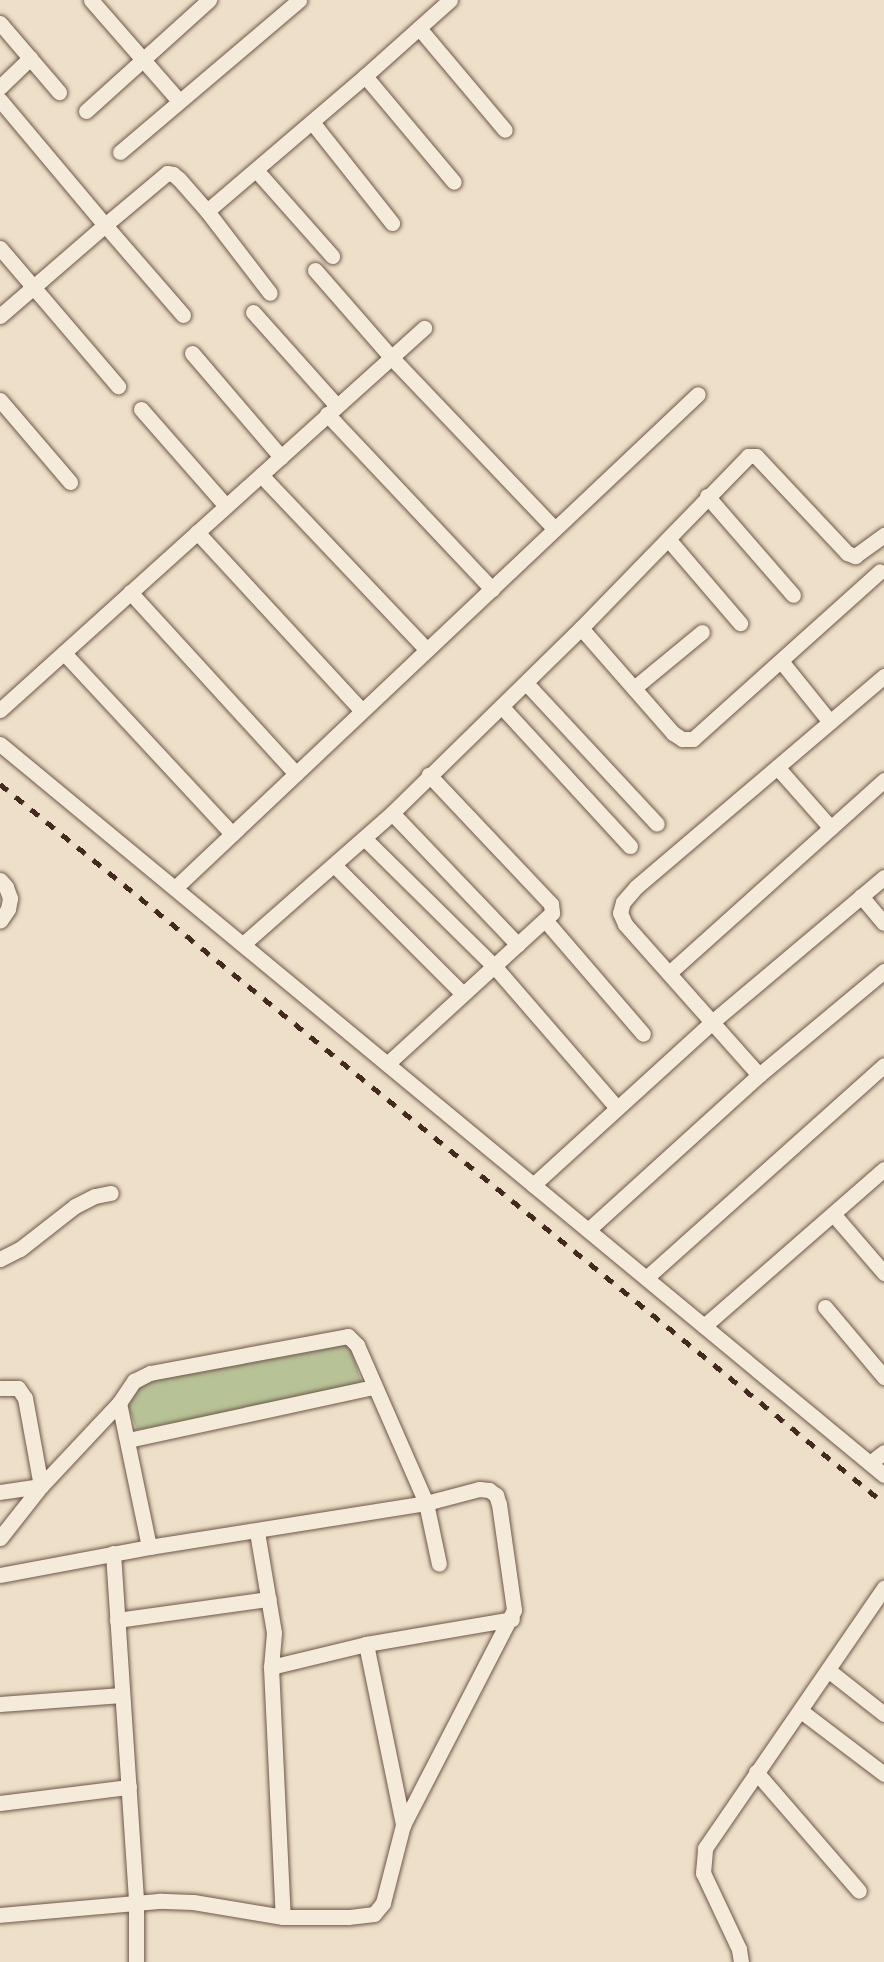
<!DOCTYPE html>
<style>
body{margin:0}
#map{position:relative;width:884px;height:1962px;overflow:hidden;background:#eee0c8;font-family:"IM FELL Double Pica",serif}
div>[style]{position:absolute}
[style*='--x']{left:calc(var(--x)*1px);top:calc(var(--y)*1px);width:calc(var(--w)*1px);rotate:calc(var(--a)*1deg)}
.green>*{inset:0;background:#b7c297}
.roads{filter:drop-shadow(0 0 2px #6e5749) drop-shadow(0 0 2px #6e5749)}
.minor>*{height:15px;margin:-7.5px;padding:0 7.5px;transform-origin:7.5px;border-radius:7.5px;background:#f4ebdb}
.rail>*{height:4.5px;margin-top:-2.25px;transform-origin:0;background:repeating-linear-gradient(90deg,#44291f 0 10px,transparent 0 20px)}
span{translate:-50% -50%;white-space:nowrap;text-align:center;line-height:1.15;-webkit-text-stroke:5px #f4ebdb;paint-order:stroke}
</style>
<div id="map">
<div class="green">
<i style="clip-path:polygon(349px 1341px,362px 1385px,137px 1430px,128px 1407px,136px 1384px)"></i>
</div>
<div class="roads">
<div class="minor">
<i style="--x:91;--y:0;--w:134;--a:48.9"></i>
<i style="--x:0;--y:23;--w:91;--a:49.5"></i>
<i style="--x:419;--y:28;--w:133;--a:49.9"></i>
<i style="--x:365;--y:76;--w:138;--a:50"></i>
<i style="--x:0;--y:87;--w:42;--a:-44"></i>
<i style="--x:0;--y:100;--w:163;--a:50"></i>
<i style="--x:105;--y:225;--w:139;--a:139.1"></i>
<i style="--x:86;--y:111;--w:166;--a:-42.1"></i>
<i style="--x:312;--y:122;--w:129;--a:51.6"></i>
<i style="--x:120;--y:152;--w:235;--a:-40.3"></i>
<i style="--x:256;--y:170;--w:115;--a:48.5"></i>
<i style="--x:207;--y:211;--w:103;--a:52.5"></i>
<i style="--x:0;--y:248;--w:182;--a:49.5"></i>
<i style="--x:315;--y:270;--w:116;--a:48.9"></i>
<i style="--x:391;--y:357;--w:236;--a:46.4"></i>
<i style="--x:253;--y:312;--w:126;--a:48.2"></i>
<i style="--x:183;--y:315;--w:119;--a:-130.9"></i>
<i style="--x:105;--y:225;--w:81;--a:-40"></i>
<i style="--x:167;--y:173;--w:6;--a:9"></i>
<i style="--x:173;--y:174;--w:8;--a:40"></i>
<i style="--x:179;--y:179;--w:43;--a:48.8"></i>
<i style="--x:207;--y:211;--w:208;--a:-40.5"></i>
<i style="--x:365;--y:76;--w:114;--a:-41.8"></i>
<i style="--x:192;--y:353;--w:137;--a:49.4"></i>
<i style="--x:0;--y:400;--w:108;--a:49.5"></i>
<i style="--x:141;--y:409;--w:129;--a:48.8"></i>
<i style="--x:327;--y:414;--w:241;--a:46.7"></i>
<i style="--x:261;--y:475;--w:241;--a:46.5"></i>
<i style="--x:707;--y:496;--w:131;--a:49"></i>
<i style="--x:197;--y:532;--w:243;--a:47.3"></i>
<i style="--x:668;--y:539;--w:111;--a:49.4"></i>
<i style="--x:130;--y:592;--w:246;--a:47.6"></i>
<i style="--x:581;--y:628;--w:140;--a:48.8"></i>
<i style="--x:673;--y:733;--w:11;--a:34"></i>
<i style="--x:682;--y:739;--w:11;--a:0"></i>
<i style="--x:693;--y:739;--w:251;--a:-41.9"></i>
<i style="--x:64;--y:653;--w:247;--a:47.1"></i>
<i style="--x:781;--y:661;--w:78;--a:51.2"></i>
<i style="--x:526;--y:683;--w:192;--a:47.1"></i>
<i style="--x:634;--y:688;--w:88;--a:-39.5"></i>
<i style="--x:502;--y:707;--w:189;--a:47.4"></i>
<i style="--x:0;--y:710;--w:571;--a:-42.02"></i>
<i style="--x:0;--y:744;--w:1147;--a:39.59"></i>
<i style="--x:777;--y:767;--w:81;--a:48.5"></i>
<i style="--x:392;--y:813;--w:182;--a:46.3"></i>
<i style="--x:364;--y:838;--w:184;--a:44.6"></i>
<i style="--x:495;--y:967;--w:186;--a:49.1"></i>
<i style="--x:334;--y:865;--w:182;--a:45"></i>
<i style="--x:0;--y:880;--w:9;--a:49"></i>
<i style="--x:6;--y:887;--w:12;--a:70"></i>
<i style="--x:10;--y:898;--w:11;--a:100"></i>
<i style="--x:8;--y:909;--w:14;--a:124"></i>
<i style="--x:175;--y:888;--w:719;--a:-43.37"></i>
<i style="--x:861;--y:896;--w:35;--a:50"></i>
<i style="--x:545;--y:920;--w:150;--a:49.3"></i>
<i style="--x:243;--y:944;--w:198;--a:-41.3"></i>
<i style="--x:392;--y:813;--w:264;--a:-44.4"></i>
<i style="--x:581;--y:628;--w:240;--a:-45.8"></i>
<i style="--x:748;--y:456;--w:8;--a:0"></i>
<i style="--x:756;--y:456;--w:133;--a:46.8"></i>
<i style="--x:847;--y:553;--w:9;--a:21"></i>
<i style="--x:855;--y:556;--w:36;--a:-36"></i>
<i style="--x:669;--y:973;--w:289;--a:-41.9"></i>
<i style="--x:387;--y:1064;--w:224;--a:-42.5"></i>
<i style="--x:552;--y:913;--w:9;--a:-96"></i>
<i style="--x:551;--y:904;--w:178;--a:-133.4"></i>
<i style="--x:759;--y:1075;--w:202;--a:-131.6"></i>
<i style="--x:625;--y:924;--w:12;--a:-114"></i>
<i style="--x:620;--y:913;--w:11;--a:-75"></i>
<i style="--x:623;--y:902;--w:20;--a:-49"></i>
<i style="--x:636;--y:887;--w:326;--a:-40.4"></i>
<i style="--x:533;--y:1185;--w:242;--a:-42.3"></i>
<i style="--x:712;--y:1022;--w:225;--a:-40.1"></i>
<i style="--x:834;--y:1215;--w:77;--a:49.2"></i>
<i style="--x:588;--y:1230;--w:231;--a:-42.2"></i>
<i style="--x:759;--y:1075;--w:163;--a:-39.8"></i>
<i style="--x:0;--y:1259;--w:22;--a:-27"></i>
<i style="--x:20;--y:1249;--w:70;--a:-38"></i>
<i style="--x:75;--y:1206;--w:22;--a:-27"></i>
<i style="--x:95;--y:1196;--w:16;--a:-11"></i>
<i style="--x:646;--y:1278;--w:319;--a:-41.8"></i>
<i style="--x:825;--y:1307;--w:92;--a:49.9"></i>
<i style="--x:704;--y:1326;--w:239;--a:-41.1"></i>
<i style="--x:0;--y:1388;--w:18;--a:0"></i>
<i style="--x:18;--y:1388;--w:12;--a:55"></i>
<i style="--x:25;--y:1398;--w:89;--a:79.7"></i>
<i style="--x:41;--y:1486;--w:41;--a:171.7"></i>
<i style="--x:119;--y:1403;--w:27;--a:-56"></i>
<i style="--x:134;--y:1381;--w:18;--a:-27"></i>
<i style="--x:150;--y:1373;--w:201;--a:-10.6"></i>
<i style="--x:348;--y:1336;--w:13;--a:45"></i>
<i style="--x:357;--y:1345;--w:172;--a:66.4"></i>
<i style="--x:426;--y:1503;--w:62;--a:78"></i>
<i style="--x:128;--y:1440;--w:251;--a:-12.2"></i>
<i style="--x:870;--y:1463;--w:18;--a:-38"></i>
<i style="--x:257;--y:1532;--w:102;--a:80.4"></i>
<i style="--x:274;--y:1633;--w:34;--a:95"></i>
<i style="--x:271;--y:1667;--w:250;--a:87.3"></i>
<i style="--x:0;--y:1538;--w:66;--a:-51.7"></i>
<i style="--x:41;--y:1486;--w:114;--a:-46.8"></i>
<i style="--x:119;--y:1403;--w:147;--a:78.2"></i>
<i style="--x:113;--y:1553;--w:350;--a:86.2"></i>
<i style="--x:136;--y:1902;--w:60;--a:90"></i>
<i style="--x:0;--y:1575;--w:152;--a:-10.6"></i>
<i style="--x:149;--y:1547;--w:280;--a:-9"></i>
<i style="--x:426;--y:1503;--w:55;--a:-14.8"></i>
<i style="--x:479;--y:1489;--w:10;--a:6"></i>
<i style="--x:489;--y:1490;--w:9;--a:36"></i>
<i style="--x:496;--y:1495;--w:9;--a:72"></i>
<i style="--x:499;--y:1504;--w:107;--a:81.9"></i>
<i style="--x:514;--y:1610;--w:242;--a:117.3"></i>
<i style="--x:403;--y:1825;--w:81;--a:104.4"></i>
<i style="--x:383;--y:1903;--w:14;--a:129"></i>
<i style="--x:374;--y:1914;--w:26;--a:173"></i>
<i style="--x:348;--y:1917;--w:65;--a:180"></i>
<i style="--x:283;--y:1917;--w:91;--a:-170.5"></i>
<i style="--x:193;--y:1902;--w:34;--a:-178"></i>
<i style="--x:159;--y:1901;--w:160;--a:175"></i>
<i style="--x:117;--y:1620;--w:153;--a:-7.9"></i>
<i style="--x:366;--y:1644;--w:148;--a:-9.7"></i>
<i style="--x:271;--y:1667;--w:98;--a:-13.6"></i>
<i style="--x:366;--y:1644;--w:185;--a:78.4"></i>
<i style="--x:828;--y:1670;--w:71;--a:38.2"></i>
<i style="--x:0;--y:1704;--w:122;--a:-4.2"></i>
<i style="--x:801;--y:1711;--w:104;--a:37.2"></i>
<i style="--x:756;--y:1772;--w:157;--a:49.1"></i>
<i style="--x:0;--y:1803;--w:130;--a:-7.1"></i>
<i style="--x:741;--y:1962;--w:13;--a:-99"></i>
<i style="--x:739;--y:1949;--w:84;--a:-115.3"></i>
<i style="--x:703;--y:1873;--w:25;--a:-85"></i>
<i style="--x:705;--y:1848;--w:316;--a:-55.5"></i>
</div>
</div>
<div class="rail">
<i style="--x:0;--y:784;--w:1139;--a:39.12"></i>
</div>
</div>
